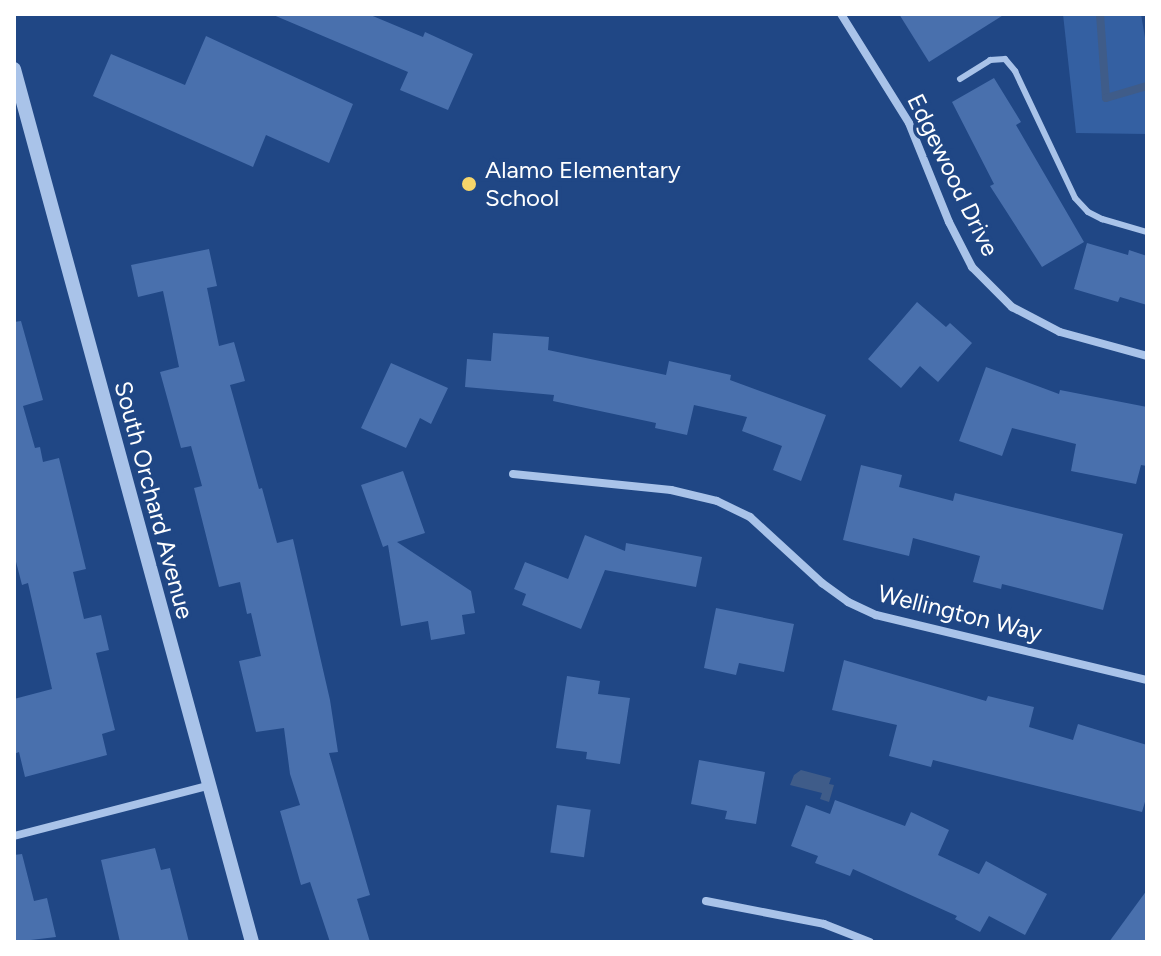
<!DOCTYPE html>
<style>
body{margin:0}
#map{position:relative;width:1161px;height:956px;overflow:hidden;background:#204785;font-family:Figtree,sans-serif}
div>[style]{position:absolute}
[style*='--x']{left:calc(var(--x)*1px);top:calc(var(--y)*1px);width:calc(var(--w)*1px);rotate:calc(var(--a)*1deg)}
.green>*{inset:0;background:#3460a2}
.water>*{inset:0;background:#3f5c89}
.stream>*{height:8px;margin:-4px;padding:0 4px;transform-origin:4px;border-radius:4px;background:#3f5c89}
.building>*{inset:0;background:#4970ad;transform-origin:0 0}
.service>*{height:6px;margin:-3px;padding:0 3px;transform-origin:3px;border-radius:3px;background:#a9c3e9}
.minor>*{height:8px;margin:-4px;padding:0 4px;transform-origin:4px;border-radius:4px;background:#a9c3e9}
.tertiary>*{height:14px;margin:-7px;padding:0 7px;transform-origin:7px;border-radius:7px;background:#a9c3e9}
.dots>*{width:22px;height:22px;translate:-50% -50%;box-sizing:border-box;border:4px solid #204785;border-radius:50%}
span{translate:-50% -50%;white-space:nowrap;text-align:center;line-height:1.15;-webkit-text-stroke:7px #204785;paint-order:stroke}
.poi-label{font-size:24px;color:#fff}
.left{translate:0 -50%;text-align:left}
.street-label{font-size:24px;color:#fff}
.frame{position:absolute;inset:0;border:16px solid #fff;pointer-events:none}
</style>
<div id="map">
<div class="green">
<i style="clip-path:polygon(1063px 14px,1141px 14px,1147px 50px,1147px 134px,1076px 133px)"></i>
</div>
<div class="water">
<i style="clip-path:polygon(801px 770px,831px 778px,829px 784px,834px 785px,829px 802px,820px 799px,822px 793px,790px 785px,794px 775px)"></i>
</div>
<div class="stream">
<i style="--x:1100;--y:14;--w:84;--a:85.9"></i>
<i style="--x:1106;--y:98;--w:43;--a:-16.3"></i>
</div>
<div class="building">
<i style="clip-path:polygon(271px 14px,368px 14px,423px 37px,425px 32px,473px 54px,448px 110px,400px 90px,408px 72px)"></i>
<i style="clip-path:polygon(899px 14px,1005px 14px,929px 62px)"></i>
<i style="clip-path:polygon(206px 36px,353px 104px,329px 163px,266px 135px,253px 167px,93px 96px,111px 54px,185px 85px)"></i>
<i style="clip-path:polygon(994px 78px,1021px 122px,1016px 125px,1084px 242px,1042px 267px,990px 186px,994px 184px,952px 102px)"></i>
<i style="clip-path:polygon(1087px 243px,1128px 255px,1129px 250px,1147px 256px,1147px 305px,1120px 297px,1118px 302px,1074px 289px)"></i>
<i style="clip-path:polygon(209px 249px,217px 286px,207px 288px,219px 346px,234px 342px,245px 381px,230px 385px,259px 489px,262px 488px,277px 543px,293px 539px,330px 700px,338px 752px,329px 753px,370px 895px,357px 899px,370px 942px,330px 942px,310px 882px,301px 885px,280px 811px,300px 805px,290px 774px,284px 728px,256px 732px,239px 661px,261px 656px,251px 613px,247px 614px,240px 582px,219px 587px,194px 488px,202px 486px,191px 446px,181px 448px,160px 372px,179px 367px,163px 291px,138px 297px,131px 265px)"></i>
<i style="clip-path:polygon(917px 302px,946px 327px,950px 323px,972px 343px,938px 382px,920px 366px,901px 388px,868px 359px)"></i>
<i style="clip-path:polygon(21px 321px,43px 400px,23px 406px,35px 448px,40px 447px,43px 462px,59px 458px,86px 569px,73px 572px,84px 619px,101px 615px,109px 650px,96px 653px,115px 730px,102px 734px,107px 755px,25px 777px,19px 752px,14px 754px,14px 699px,52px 689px,28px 583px,22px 585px,14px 554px,14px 322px)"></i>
<i style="clip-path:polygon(493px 333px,549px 337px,548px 350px,666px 375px,669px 361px,731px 375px,730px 380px,826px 415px,801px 481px,773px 470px,782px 446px,742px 431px,747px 417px,694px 405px,687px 435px,655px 428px,656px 423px,553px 401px,554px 395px,465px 387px,467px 359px,491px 361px)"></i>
<i style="clip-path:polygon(391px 363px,448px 388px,431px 424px,420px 418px,406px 448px,361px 428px)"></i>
<i style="clip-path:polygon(986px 367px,1059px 394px,1060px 390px,1147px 407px,1147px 466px,1141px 465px,1136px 484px,1071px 471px,1076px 444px,1012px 428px,1002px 456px,959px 441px)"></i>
<i style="clip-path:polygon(861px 465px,902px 475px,899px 487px,953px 501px,955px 493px,1123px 534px,1103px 610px,1002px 584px,1001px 589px,973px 582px,980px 556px,913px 538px,909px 556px,843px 540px)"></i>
<i style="clip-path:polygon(403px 471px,425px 533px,397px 542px,471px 591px,475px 613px,462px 615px,465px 634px,431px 640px,428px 621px,401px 626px,388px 545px,383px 547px,361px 485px)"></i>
<i style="clip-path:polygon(585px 535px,625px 551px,626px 543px,702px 557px,696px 587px,605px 570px,581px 629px,522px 605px,526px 594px,514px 589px,525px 562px,568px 579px)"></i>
<i style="clip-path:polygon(716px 608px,794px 624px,784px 672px,739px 663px,736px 675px,704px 668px)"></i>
<i style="clip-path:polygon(844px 660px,986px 701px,988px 696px,1034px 707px,1029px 727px,1073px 740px,1078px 724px,1147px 745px,1147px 795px,1142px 812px,933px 760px,931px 767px,889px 756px,897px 725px,832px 710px)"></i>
<i style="clip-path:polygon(567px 676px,600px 681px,598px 694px,630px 698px,620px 764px,586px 759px,587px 752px,556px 748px)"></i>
<i style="clip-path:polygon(699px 760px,765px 772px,756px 824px,725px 819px,727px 811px,691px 804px)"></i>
<i style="clip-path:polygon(835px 800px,905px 826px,911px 812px,949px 830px,938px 855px,979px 874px,986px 861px,1047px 894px,1025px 935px,989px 916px,980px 932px,955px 919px,957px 916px,853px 869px,850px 876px,815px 863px,818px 856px,791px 846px,806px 805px,830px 814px)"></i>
<i style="left:557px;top:805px;width:34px;height:48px;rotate:8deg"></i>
<i style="clip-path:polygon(155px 848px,161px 870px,170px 868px,189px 942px,120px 942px,101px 860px)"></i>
<i style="clip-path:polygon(22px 854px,34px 901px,47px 898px,56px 937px,14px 942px,14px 855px)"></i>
<i style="clip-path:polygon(1147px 890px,1147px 942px,1109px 942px)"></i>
</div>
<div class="service">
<i style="--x:960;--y:79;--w:36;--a:-32"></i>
<i style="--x:990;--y:60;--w:15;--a:-4"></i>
<i style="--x:1005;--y:59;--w:16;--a:50"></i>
<i style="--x:1015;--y:71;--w:140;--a:64.7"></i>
<i style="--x:1075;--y:198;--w:19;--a:47"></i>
<i style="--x:1088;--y:212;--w:16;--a:27"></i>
<i style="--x:1102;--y:219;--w:47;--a:16.1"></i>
</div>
<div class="minor">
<i style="--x:841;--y:14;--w:128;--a:58"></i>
<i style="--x:909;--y:123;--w:107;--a:68"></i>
<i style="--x:949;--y:222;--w:51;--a:62.9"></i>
<i style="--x:972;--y:267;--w:57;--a:45"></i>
<i style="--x:1012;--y:307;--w:54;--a:27.5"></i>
<i style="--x:1060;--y:332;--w:90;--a:15.4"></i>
<i style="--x:513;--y:474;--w:159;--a:5.8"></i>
<i style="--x:671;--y:490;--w:47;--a:13.4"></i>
<i style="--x:717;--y:501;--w:37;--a:26"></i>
<i style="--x:750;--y:517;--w:98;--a:42.5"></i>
<i style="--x:822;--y:583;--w:32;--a:36"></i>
<i style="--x:848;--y:602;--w:31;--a:25"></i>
<i style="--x:876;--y:615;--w:279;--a:13.5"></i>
<i style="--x:14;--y:836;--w:200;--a:-14.5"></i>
<i style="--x:706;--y:901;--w:120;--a:11"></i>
<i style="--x:824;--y:924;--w:49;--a:21.4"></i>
</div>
<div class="tertiary">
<i style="--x:14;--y:69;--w:905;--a:74.75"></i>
</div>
<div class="dots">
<i style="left:469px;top:184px;background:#f6d56a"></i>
</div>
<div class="poi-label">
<span class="left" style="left:485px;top:184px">Alamo Elementary<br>School</span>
</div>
<div class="street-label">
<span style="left:953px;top:175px;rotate:64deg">Edgewood Drive</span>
<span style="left:154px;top:500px;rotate:75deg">South Orchard Avenue</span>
<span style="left:960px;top:613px;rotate:14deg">Wellington Way</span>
</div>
<div class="frame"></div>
</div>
